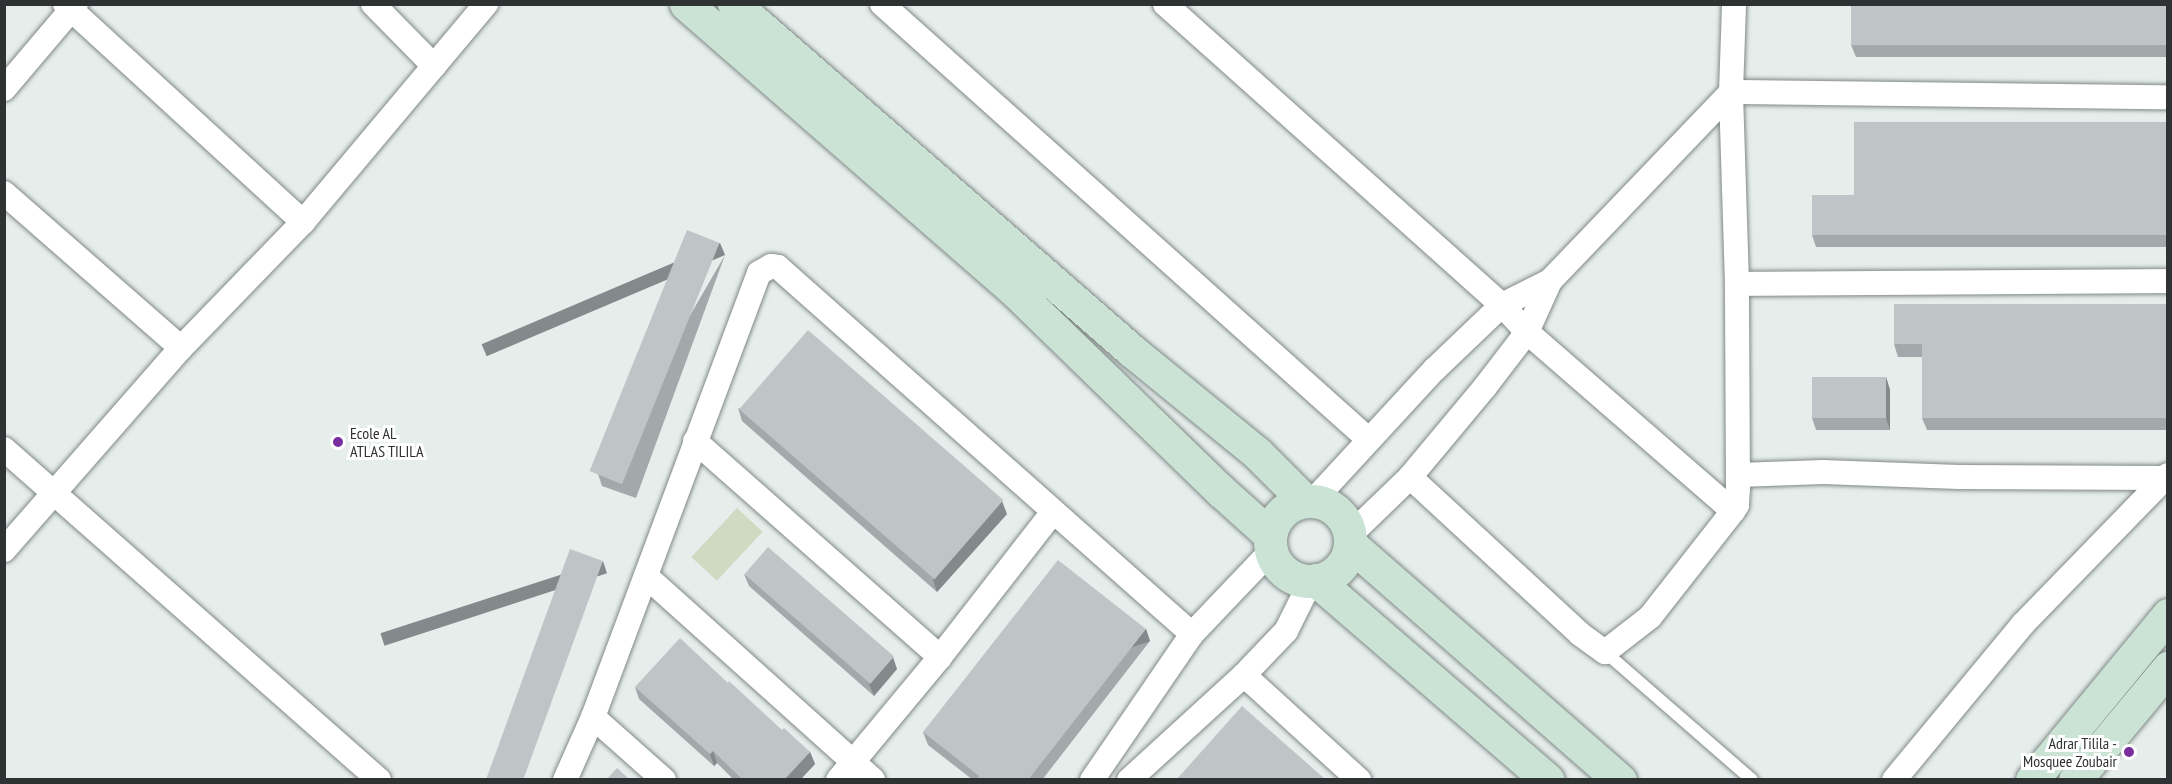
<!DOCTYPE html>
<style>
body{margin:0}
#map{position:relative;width:2172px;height:784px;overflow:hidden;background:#e6eeec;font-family:"PT Sans Narrow",sans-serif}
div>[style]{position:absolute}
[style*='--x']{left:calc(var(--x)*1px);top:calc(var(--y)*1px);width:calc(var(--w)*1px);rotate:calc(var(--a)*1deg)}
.green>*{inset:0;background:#cedbc2;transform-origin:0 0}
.roads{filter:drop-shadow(0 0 2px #818987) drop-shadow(0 0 2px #818987)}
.lane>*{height:12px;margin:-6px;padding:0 6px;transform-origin:6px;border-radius:6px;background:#fff}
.street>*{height:24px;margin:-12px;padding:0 12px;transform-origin:12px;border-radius:12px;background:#fff}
.secondary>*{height:33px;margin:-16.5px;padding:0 16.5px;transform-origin:16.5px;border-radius:16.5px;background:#cae3d5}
.secondary>.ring{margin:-16.5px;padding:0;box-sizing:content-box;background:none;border:33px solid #cae3d5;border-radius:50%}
.wall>*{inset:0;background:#a3a9aa}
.shaded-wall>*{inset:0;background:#848a8b;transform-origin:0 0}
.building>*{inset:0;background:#bdc5c6;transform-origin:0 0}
.dots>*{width:16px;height:16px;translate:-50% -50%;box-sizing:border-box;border:3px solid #fff;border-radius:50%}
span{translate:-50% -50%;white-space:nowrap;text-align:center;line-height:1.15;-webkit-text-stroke:6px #fff;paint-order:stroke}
.poi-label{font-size:16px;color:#2f3232}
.left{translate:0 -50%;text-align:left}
.right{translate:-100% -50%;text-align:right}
.frame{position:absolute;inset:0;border:6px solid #2f3232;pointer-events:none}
</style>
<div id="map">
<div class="green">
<i style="left:737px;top:508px;width:35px;height:67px;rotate:43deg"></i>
</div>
<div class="roads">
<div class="lane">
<i style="--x:1605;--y:652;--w:195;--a:41"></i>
</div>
<div class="street">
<i style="--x:65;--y:4;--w:323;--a:42.5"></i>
<i style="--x:373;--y:4;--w:87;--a:45.5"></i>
<i style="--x:882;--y:4;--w:652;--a:41.83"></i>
<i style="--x:1165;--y:4;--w:452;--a:41.8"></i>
<i style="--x:1502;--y:305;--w:37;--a:47"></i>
<i style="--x:1527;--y:332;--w:273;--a:41"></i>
<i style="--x:4;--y:89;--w:111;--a:-49.7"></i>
<i style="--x:4;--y:193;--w:235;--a:41.2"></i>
<i style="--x:1737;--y:284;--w:431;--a:-0.4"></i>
<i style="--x:695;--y:441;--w:327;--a:41.4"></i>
<i style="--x:4;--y:449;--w:500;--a:41.43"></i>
<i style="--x:1738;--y:475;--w:85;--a:-2"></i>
<i style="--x:1823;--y:472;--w:136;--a:2.1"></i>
<i style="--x:1959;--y:477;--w:206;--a:0.3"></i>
<i style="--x:1410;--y:477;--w:231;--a:42.7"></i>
<i style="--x:1580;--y:634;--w:31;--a:36"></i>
<i style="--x:1605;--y:652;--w:57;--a:-37.9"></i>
<i style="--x:1650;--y:617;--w:135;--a:-51.9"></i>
<i style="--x:1733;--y:511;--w:7;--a:-56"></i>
<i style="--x:1737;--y:505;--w:17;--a:-87"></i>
<i style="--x:1738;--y:488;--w:204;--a:-90.3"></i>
<i style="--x:1737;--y:284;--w:192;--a:-91.8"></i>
<i style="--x:1731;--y:92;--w:88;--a:-88"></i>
<i style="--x:1313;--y:501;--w:180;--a:-47.3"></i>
<i style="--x:1435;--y:369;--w:93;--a:-43.7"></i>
<i style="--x:1502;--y:305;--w:54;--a:-26.6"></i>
<i style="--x:1550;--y:281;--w:262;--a:-46.2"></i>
<i style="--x:1731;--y:92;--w:437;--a:0.7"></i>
<i style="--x:1350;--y:535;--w:83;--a:-44"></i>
<i style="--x:1410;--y:477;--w:117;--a:-50.2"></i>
<i style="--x:1485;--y:387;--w:69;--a:-52.6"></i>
<i style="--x:1527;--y:332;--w:56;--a:-65.7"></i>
<i style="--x:4;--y:550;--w:269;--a:-48.8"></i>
<i style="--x:181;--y:348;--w:175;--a:-45.9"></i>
<i style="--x:303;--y:222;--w:285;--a:-50"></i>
<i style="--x:646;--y:576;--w:305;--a:41.9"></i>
<i style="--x:1244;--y:675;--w:156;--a:42.4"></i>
<i style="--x:593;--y:717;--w:95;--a:41.6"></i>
<i style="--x:565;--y:780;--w:69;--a:-66"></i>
<i style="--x:593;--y:717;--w:474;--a:-69.5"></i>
<i style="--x:759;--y:273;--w:14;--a:-30"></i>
<i style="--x:771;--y:266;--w:7;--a:8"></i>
<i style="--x:778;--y:267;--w:553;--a:41.56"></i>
<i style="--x:838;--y:780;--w:160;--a:-50.3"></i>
<i style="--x:940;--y:657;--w:184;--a:-52.1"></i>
<i style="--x:1092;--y:780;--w:177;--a:-55.6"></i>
<i style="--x:1192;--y:634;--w:115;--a:-46.4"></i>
<i style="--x:1129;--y:780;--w:156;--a:-42.4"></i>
<i style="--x:1244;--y:675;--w:61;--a:-46.3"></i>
<i style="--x:1286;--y:631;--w:56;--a:-63.4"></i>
<i style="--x:1894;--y:780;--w:202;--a:-50.4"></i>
<i style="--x:2023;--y:624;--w:208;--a:-45.8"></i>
</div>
<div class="secondary">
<i style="--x:686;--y:4;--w:434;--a:41.1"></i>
<i style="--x:1013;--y:289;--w:290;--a:44.2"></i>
<i style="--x:1221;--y:491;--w:66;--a:41.9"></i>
<i style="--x:734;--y:4;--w:528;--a:41.08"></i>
<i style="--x:1132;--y:351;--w:161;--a:39.2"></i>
<i style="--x:1257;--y:453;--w:68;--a:45"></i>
<i class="ring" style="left:1270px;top:501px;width:47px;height:47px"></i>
<i style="--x:1350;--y:544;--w:359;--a:41.2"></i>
<i style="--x:1316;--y:580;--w:306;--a:40.8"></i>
<i style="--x:2032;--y:780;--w:214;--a:-50.5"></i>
<i style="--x:2075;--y:780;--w:146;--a:-50.3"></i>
</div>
</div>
<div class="wall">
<i style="clip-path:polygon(1964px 4px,2168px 4px,2168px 57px,1856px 57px,1851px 45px)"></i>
<i style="clip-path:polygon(2168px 122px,2168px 247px,1816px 247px,1812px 235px)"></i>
<i style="clip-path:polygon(725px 255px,636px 498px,602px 486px,598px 474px)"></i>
<i style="clip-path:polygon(2168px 304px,2168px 430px,1927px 430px,1922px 418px,1922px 357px,1898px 357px,1894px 344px)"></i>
<i style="clip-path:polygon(1886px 377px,1890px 390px,1890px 430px,1816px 430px,1812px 418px)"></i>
<i style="clip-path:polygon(738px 408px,1007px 514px,937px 592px,742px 421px)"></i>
<i style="clip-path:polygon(744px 574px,897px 669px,874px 696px,749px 586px)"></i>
<i style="clip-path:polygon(1146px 629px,1150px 641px,1042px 780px,973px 780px,928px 745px,923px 732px)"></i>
<i style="clip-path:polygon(635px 687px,782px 730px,810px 752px,815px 764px,800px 780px,734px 780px,717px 763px,714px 766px,639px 699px)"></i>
</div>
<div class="shaded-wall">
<i style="left:720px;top:243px;width:13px;height:259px;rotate:67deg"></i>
<i style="clip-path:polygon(1886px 377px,1890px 390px,1890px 430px,1886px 418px)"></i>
<i style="clip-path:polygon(1002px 501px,1007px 514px,937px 592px,933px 580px)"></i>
<i style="left:603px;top:561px;width:13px;height:234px;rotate:72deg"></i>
<i style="left:1146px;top:629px;width:13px;height:192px;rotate:72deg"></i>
<i style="clip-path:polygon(893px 657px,897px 669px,874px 696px,869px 684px)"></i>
<i style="clip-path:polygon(713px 751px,717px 763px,714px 766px,710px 754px)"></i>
<i style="clip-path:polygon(810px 752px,815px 764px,800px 780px,784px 780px)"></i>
</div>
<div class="building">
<i style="clip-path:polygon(1888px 4px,2168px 4px,2168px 45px,1851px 45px,1851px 5px)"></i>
<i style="clip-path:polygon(1854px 122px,2168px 122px,2168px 235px,1812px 235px,1812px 195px,1854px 195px)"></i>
<i style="left:687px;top:230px;width:35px;height:260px;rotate:22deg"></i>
<i style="clip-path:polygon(1894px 304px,2168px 304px,2168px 418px,1922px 418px,1922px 344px,1894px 344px)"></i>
<i style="left:808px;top:330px;width:259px;height:105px;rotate:41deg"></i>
<i style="left:1886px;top:377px;width:41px;height:74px;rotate:90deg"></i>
<i style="left:768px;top:547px;width:167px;height:36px;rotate:41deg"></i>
<i style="left:570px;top:549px;width:35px;height:247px;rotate:20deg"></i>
<i style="clip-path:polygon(1058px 560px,1146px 629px,1028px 780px,976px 780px,979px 776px,923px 732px)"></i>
<i style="clip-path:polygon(680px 638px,728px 683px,729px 681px,782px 730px,784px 728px,810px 752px,784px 780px,743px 780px,713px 751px,710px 754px,635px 687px)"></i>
<i style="clip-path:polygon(1242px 706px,1325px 779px,1324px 780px,1176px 780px)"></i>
<i style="clip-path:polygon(617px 768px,630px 780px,606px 780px)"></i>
</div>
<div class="dots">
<i style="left:338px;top:442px;background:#792ea0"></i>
<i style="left:2129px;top:752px;background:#792ea0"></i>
</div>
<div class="poi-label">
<span class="left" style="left:350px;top:442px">Ecole AL<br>ATLAS TILILA</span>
<span class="right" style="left:2117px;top:752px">Adrar Tilila -<br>Mosquee Zoubair</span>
</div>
<div class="frame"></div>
</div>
